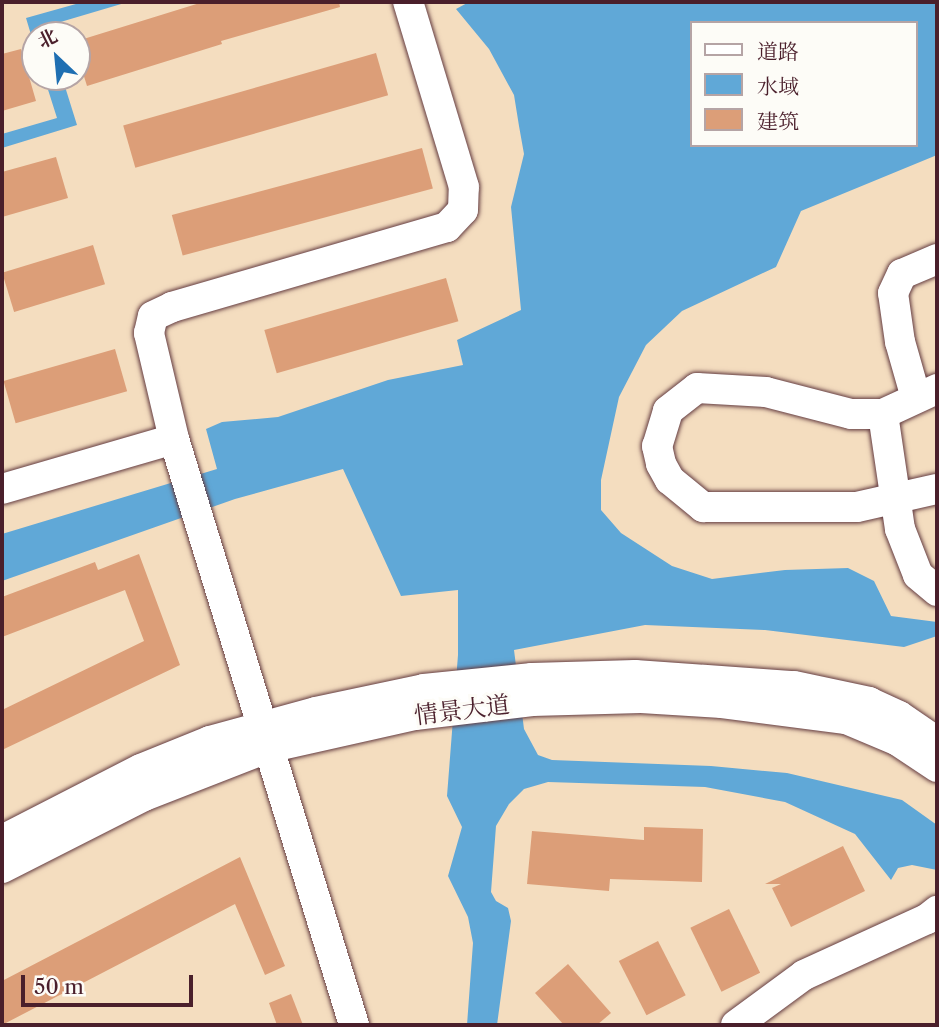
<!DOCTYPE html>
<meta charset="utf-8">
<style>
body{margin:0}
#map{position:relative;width:939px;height:1027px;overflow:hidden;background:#f4ddbf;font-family:"Libre Caslon Text","Noto Serif SC",serif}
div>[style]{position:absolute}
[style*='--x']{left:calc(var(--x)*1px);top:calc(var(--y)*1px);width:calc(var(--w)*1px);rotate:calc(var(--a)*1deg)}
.water>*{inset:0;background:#60a8d7}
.building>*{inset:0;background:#dc9e78;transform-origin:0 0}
.roads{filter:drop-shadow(0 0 2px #643c41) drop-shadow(0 0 2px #643c41)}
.minor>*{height:30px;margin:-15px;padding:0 15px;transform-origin:15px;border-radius:15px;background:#fff}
span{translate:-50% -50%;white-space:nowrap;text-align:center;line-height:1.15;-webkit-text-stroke:6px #fdfcf7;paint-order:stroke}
.street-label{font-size:24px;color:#4a1f2b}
.frame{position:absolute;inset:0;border:4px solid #4a1f2b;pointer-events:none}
.legend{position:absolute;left:690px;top:21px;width:228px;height:126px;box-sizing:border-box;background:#fdfcf7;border:2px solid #b5a4a5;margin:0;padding:9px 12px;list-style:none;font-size:21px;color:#4a1f2b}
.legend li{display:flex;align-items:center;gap:14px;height:35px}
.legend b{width:35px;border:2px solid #b5a4a5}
.north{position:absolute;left:21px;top:21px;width:70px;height:70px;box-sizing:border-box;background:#fdfcf7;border:2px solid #b5a4a5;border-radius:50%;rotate:334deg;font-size:19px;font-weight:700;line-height:28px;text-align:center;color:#4a1f2b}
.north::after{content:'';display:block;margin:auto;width:24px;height:32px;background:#1f6fb2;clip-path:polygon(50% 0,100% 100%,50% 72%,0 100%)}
.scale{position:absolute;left:21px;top:975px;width:172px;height:32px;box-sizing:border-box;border:4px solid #4a1f2b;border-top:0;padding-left:9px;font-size:21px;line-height:24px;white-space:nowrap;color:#4a1f2b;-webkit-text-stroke:5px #fdfcf7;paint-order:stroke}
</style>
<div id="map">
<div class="water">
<i style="clip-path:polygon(83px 2px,128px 2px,47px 26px,50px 35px,35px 35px,35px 48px,26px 18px)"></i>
<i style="clip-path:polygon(evenodd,469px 2px,937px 2px,937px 155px,801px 211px,776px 267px,682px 311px,646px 345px,619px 397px,601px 480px,601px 510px,621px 533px,672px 566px,712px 579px,785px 570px,848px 568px,874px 581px,891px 616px,937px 622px,937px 636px,904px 647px,765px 630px,645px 625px,514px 650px,524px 729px,538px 755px,552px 760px,711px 766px,787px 773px,902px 800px,937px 825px,937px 870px,912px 865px,898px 868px,891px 880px,855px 834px,785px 802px,705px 787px,548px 782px,524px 789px,509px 804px,496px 826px,491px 892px,496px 901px,508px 908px,511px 921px,497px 1025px,467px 1025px,473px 943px,468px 917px,448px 876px,462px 827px,447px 796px,458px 655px,458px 590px,401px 596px,343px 469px,235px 499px,2px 581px,2px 534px,217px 469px,206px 429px,222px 422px,278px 417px,388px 380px,463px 365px,457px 340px,521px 310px,511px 207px,524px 154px,519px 126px,514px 95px,489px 49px,456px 9px,469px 2px,692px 23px,916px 23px,916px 145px,692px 145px,692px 23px)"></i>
<i style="clip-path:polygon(44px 77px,62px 77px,77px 125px,2px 148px,2px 134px,57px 118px)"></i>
</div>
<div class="building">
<i style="clip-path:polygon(203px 2px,339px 2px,340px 7px,221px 41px,222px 44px,87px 86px,77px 54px,77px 41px)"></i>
<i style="clip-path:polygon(21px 49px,36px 101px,2px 111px,2px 54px)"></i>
<i style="left:376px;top:53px;width:44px;height:263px;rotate:74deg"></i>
<i style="left:422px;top:148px;width:42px;height:259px;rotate:75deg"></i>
<i style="clip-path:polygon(56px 157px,68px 198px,2px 217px,2px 172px)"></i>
<i style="left:93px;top:245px;width:41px;height:95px;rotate:73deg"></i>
<i style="left:446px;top:278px;width:45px;height:189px;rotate:74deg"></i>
<i style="left:115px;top:349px;width:44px;height:116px;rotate:74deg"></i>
<i style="clip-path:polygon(139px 554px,180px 665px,2px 750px,2px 710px,144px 641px,125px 590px,2px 637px,2px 597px,95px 562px,98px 570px)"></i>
<i style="clip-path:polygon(644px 827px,703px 829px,702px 882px,610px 879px,609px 891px,527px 884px,532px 831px,644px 840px)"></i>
<i style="clip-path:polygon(843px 846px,865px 891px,791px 927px,772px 888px,781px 884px,765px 884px)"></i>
<i style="clip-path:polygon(240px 857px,285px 966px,265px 975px,235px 904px,2px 1025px,2px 981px)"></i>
<i style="left:729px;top:909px;width:71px;height:43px;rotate:64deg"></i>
<i style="left:658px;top:941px;width:61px;height:44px;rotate:63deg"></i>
<i style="clip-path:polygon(568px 964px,611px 1013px,597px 1025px,564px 1025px,535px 993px)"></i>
<i style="clip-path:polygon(291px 994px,303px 1025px,277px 1025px,269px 1003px)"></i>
</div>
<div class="roads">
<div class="minor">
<i style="--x:937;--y:389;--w:60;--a:155.2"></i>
<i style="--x:883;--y:414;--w:32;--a:180"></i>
<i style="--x:851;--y:414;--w:88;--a:-165.5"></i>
<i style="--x:766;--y:392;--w:69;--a:-176.7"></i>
<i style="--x:697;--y:388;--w:37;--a:142"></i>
<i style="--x:668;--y:411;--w:37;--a:107"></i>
<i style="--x:657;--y:446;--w:18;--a:77"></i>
<i style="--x:661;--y:464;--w:18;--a:61"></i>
<i style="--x:670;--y:480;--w:43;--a:39.3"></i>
<i style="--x:703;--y:507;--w:154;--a:0"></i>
<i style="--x:857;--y:507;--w:82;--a:-12.7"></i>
<i style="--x:916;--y:398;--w:58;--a:-105.9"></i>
<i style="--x:900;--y:342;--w:49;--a:-98.1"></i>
<i style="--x:893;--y:293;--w:21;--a:-65"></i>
<i style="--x:902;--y:274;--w:38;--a:-23"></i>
<i style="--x:883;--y:414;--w:116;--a:81.6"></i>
<i style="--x:900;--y:529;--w:49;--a:68.6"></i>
<i style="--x:918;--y:575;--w:25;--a:40"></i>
<i style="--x:174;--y:439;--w:613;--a:72.92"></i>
<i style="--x:2;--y:489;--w:179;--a:-16.2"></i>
<i style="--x:174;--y:439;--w:109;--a:-103.3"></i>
<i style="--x:149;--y:333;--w:17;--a:-77"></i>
<i style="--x:153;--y:316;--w:21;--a:-25"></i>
<i style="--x:172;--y:307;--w:286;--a:-16.2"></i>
<i style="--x:447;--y:227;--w:23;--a:-47"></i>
<i style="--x:463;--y:210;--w:23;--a:-88"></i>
<i style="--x:464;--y:187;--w:193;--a:-106.8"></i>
<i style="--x:2;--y:840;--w:156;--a:-27.1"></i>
<i style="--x:141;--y:769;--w:74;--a:-22.1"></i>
<i style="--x:210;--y:741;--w:110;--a:-15.3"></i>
<i style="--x:316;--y:712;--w:110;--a:-12"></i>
<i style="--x:424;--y:689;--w:109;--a:-5.8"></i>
<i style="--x:532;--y:678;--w:103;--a:-1.7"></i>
<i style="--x:635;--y:675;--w:159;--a:4"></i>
<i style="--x:794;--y:686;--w:77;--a:12"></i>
<i style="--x:869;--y:702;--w:33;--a:25"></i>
<i style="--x:899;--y:716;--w:46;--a:34.4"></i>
<i style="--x:2;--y:868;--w:159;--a:-26.9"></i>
<i style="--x:144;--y:796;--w:132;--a:-21.3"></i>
<i style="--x:267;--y:748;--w:152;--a:-12.6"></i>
<i style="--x:415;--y:715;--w:118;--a:-6.8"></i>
<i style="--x:532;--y:701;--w:109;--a:-1.6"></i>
<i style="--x:641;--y:698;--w:81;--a:3.5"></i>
<i style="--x:722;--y:703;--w:125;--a:7.4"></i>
<i style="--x:846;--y:719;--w:56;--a:22.9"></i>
<i style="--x:898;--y:741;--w:47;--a:33.7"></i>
<i style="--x:736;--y:1025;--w:84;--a:-36.3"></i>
<i style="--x:804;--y:975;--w:135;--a:-24.5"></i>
<i style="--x:927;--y:919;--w:13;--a:-39"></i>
</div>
</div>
<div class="street-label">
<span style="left:462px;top:710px;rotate:-7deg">情景大道</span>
</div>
<div class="frame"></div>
<ul class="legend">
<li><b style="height:9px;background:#fff"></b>道路</li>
<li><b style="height:19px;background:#60a8d7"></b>水域</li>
<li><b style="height:19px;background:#dc9e78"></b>建筑</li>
</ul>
<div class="north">北</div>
<div class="scale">50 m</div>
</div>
